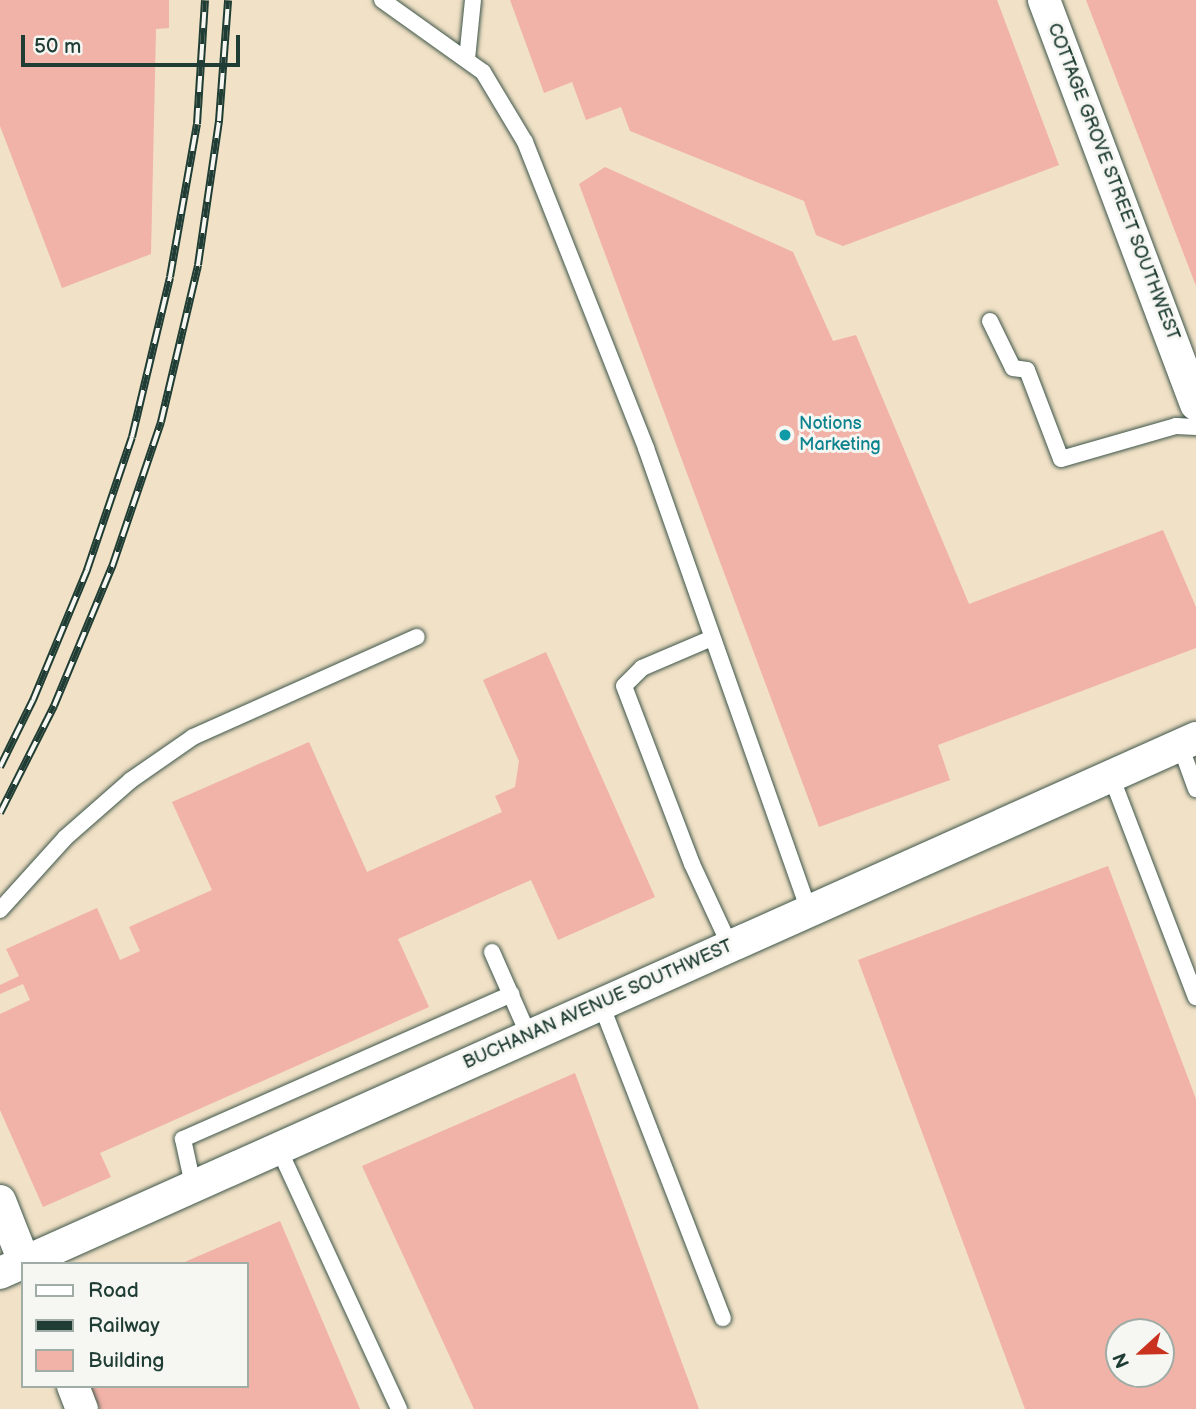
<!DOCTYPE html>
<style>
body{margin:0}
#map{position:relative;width:1196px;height:1409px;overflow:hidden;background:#f1e1c6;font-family:"Balsamiq Sans",sans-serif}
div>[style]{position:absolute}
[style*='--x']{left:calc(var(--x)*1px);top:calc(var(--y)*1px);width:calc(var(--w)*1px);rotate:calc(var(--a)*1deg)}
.building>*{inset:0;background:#f1b2a7}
.roads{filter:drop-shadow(0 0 2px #3e564a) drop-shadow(0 0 2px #3e564a)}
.service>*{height:16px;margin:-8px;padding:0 8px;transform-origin:8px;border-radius:8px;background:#fff}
.minor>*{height:32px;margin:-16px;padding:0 16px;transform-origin:16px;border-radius:16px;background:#fff}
.rail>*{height:8px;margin-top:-4px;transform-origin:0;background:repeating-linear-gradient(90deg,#f6f6f2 0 16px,#1f3d34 0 32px);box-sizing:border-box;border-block:2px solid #1f3d34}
.dots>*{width:19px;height:19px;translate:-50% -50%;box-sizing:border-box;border:4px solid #f6f6f2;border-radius:50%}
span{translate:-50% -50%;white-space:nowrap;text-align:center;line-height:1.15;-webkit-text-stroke:6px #f6f6f2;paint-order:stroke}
.street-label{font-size:18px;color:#1f3d34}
.culture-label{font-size:18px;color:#0d838f}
.left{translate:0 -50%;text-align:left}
.legend{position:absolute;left:21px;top:1262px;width:228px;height:126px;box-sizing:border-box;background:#f6f6f2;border:2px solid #a0aca6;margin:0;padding:9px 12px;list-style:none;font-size:21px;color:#1f3d34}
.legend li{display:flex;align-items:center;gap:14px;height:35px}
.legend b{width:35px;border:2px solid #a0aca6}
.north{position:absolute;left:1105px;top:1318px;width:70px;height:70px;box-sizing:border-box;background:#f6f6f2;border:2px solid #a0aca6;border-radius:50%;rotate:248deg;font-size:19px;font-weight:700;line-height:28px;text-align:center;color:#1f3d34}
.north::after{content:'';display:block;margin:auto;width:24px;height:32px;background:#c8321e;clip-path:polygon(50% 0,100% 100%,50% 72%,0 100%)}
.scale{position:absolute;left:21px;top:35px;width:219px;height:32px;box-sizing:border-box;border:4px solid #1f3d34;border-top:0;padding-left:9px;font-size:21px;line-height:24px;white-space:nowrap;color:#1f3d34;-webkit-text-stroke:5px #f6f6f2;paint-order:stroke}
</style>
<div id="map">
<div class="building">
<i style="clip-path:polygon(0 0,169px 0,169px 28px,156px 29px,151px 254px,62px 288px,0 126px)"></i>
<i style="clip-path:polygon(510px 0,997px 0,1059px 165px,843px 246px,816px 235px,804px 201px,630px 131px,621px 107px,586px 120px,572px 82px,544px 93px)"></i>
<i style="clip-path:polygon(1086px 0,1196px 0,1196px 286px)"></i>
<i style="clip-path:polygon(605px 167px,793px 252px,833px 341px,856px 335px,969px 604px,1163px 530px,1196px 607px,1196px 648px,938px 745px,950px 780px,819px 827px,579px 184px)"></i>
<i style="clip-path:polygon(546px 652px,655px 897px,558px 940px,531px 880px,398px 939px,429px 1007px,100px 1153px,111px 1177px,43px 1207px,0 1110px,0 1014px,30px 1000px,23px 984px,0 994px,0 985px,19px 976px,6px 949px,97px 908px,120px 960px,140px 951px,129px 927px,212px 890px,172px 802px,309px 742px,367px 872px,502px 812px,495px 796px,515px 787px,519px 761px,483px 680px)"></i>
<i style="clip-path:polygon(evenodd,1108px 866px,1196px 1099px,1196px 1409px,1025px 1409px,858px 960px,1108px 866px,1119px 1332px,1161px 1332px,1161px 1374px,1119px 1374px,1119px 1332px)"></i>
<i style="clip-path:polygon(575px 1073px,699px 1409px,474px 1409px,362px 1166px)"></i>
<i style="clip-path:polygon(280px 1221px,360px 1409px,100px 1409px,90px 1386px,247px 1386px,247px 1264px,180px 1264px)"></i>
</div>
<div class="roads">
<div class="service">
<i style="--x:382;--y:0;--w:124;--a:35.5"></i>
<i style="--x:483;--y:72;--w:82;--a:59"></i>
<i style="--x:525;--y:142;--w:329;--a:68.4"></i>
<i style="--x:646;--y:448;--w:490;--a:70.6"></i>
<i style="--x:467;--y:59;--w:59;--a:-84.2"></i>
<i style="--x:990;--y:321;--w:52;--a:63.9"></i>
<i style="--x:1013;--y:368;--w:14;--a:8"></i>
<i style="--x:1027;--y:370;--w:95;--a:69.1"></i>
<i style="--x:1061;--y:459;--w:120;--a:-16"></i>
<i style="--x:1176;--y:426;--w:20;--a:3"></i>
<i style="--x:712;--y:638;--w:76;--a:156.8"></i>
<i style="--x:642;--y:668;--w:25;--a:135"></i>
<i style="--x:624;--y:686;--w:191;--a:69.1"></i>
<i style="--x:692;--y:864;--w:90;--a:65.1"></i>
<i style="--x:1180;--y:745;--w:47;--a:70"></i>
<i style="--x:1111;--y:776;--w:237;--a:69"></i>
<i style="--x:0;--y:910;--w:97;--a:-47.9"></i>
<i style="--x:65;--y:838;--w:88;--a:-41.3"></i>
<i style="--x:131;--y:780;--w:75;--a:-34.7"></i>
<i style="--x:193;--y:737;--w:245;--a:-24.1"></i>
<i style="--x:492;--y:952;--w:92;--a:66.2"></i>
<i style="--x:601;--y:1004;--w:337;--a:68.8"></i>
<i style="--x:278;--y:1147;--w:289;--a:65.2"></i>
<i style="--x:193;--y:1185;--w:47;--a:-102.3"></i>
<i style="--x:183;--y:1139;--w:359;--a:-23.8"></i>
</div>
<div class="minor">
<i style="--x:1044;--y:0;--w:432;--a:69.4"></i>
<i style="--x:0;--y:1201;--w:68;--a:68.4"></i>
<i style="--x:0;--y:1273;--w:1310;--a:-24.1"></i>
<i style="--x:73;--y:1386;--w:25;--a:69"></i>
</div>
</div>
<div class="rail">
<i style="--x:0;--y:767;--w:75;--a:-63.8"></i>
<i style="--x:33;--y:700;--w:141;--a:-67.4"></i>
<i style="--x:87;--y:570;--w:140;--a:-71.3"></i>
<i style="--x:132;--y:437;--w:164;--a:-76.6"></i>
<i style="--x:170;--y:277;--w:155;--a:-80"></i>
<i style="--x:197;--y:124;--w:124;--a:-86.3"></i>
<i style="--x:0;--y:813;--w:120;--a:-63.2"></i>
<i style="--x:54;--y:706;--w:151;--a:-67.4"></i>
<i style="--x:112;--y:567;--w:153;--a:-71.3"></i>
<i style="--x:161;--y:422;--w:161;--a:-76.7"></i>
<i style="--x:198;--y:265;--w:146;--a:-81.7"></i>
<i style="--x:219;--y:121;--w:121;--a:-85.7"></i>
</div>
<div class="dots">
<i style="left:785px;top:435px;background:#0f9aa8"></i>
</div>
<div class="street-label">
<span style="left:1113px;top:182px;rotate:69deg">COTTAGE GROVE STREET SOUTHWEST</span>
<span style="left:598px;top:1005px;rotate:-24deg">BUCHANAN AVENUE SOUTHWEST</span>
</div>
<div class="culture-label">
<span class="left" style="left:799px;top:435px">Notions<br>Marketing</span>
</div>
<ul class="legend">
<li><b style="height:9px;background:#fff"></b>Road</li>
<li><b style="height:9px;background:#1f3d34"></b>Railway</li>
<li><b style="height:19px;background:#f1b2a7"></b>Building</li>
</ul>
<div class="north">N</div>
<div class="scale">50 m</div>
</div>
